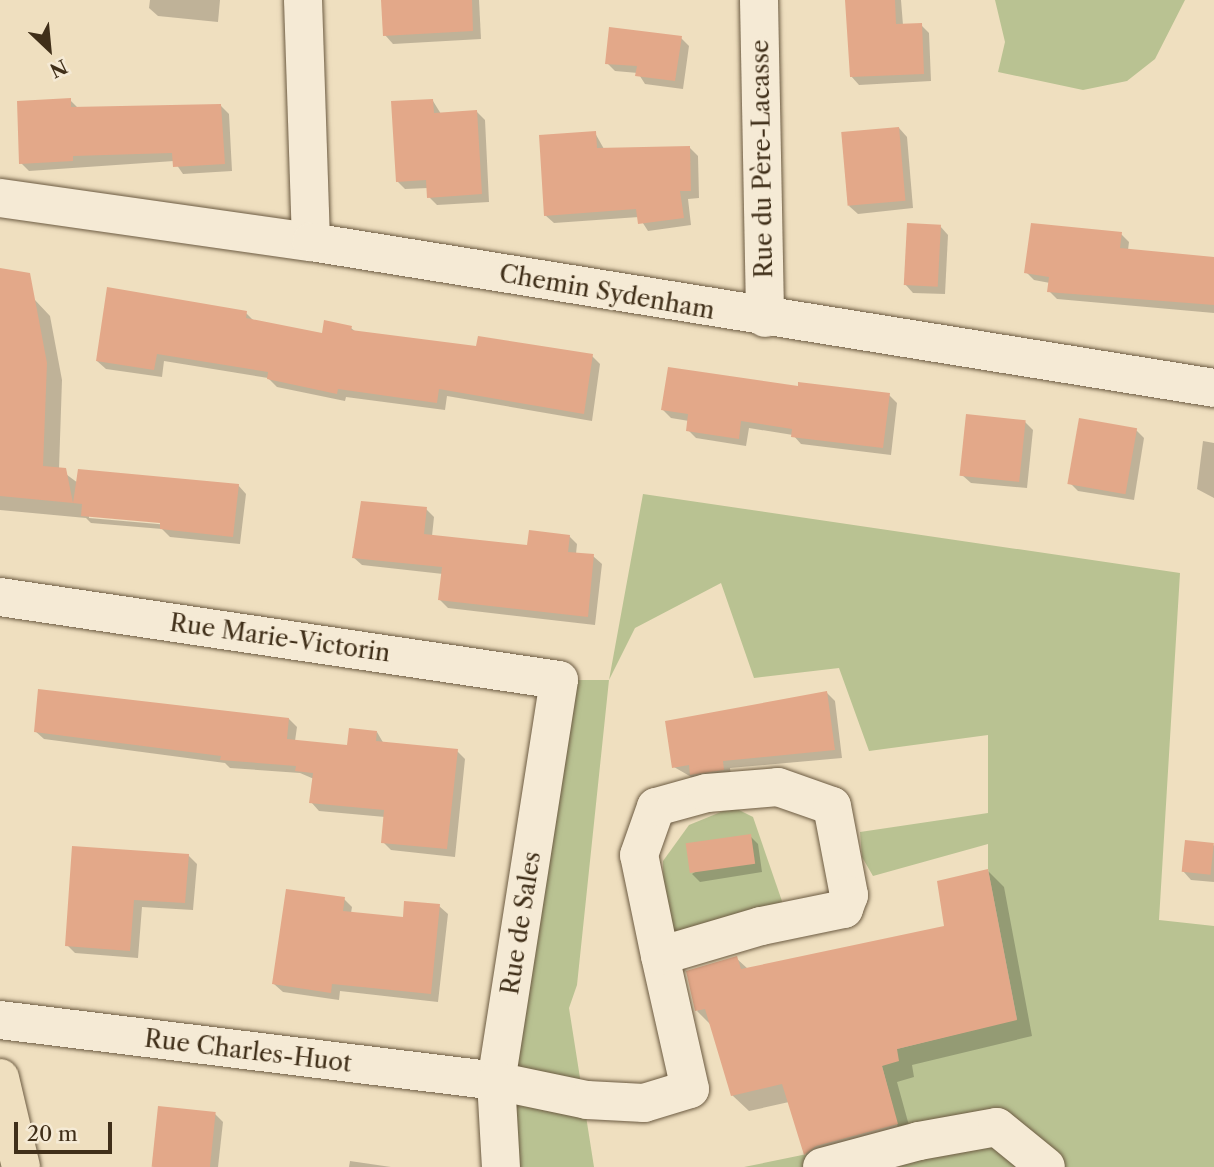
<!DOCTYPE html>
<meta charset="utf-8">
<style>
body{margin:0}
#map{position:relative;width:1214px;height:1167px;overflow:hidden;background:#efdfbf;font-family:"Libre Caslon Text",serif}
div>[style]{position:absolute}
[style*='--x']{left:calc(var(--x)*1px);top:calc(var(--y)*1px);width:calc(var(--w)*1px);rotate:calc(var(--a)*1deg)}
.green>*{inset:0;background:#b9c292}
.shadow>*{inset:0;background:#0003}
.building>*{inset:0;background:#e3a889;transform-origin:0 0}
.roads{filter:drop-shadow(0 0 2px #6c5b42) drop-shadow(0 0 2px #6c5b42)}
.minor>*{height:38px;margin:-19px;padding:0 19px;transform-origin:19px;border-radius:19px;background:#f5ead5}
.major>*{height:38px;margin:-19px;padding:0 19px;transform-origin:19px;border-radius:19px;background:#efdfbf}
span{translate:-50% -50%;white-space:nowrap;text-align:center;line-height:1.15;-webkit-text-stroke:6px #f5ead5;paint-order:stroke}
.street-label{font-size:24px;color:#402f19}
.north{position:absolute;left:14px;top:14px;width:70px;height:70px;-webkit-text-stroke:5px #f5ead5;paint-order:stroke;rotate:154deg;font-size:19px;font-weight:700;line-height:28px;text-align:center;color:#402f19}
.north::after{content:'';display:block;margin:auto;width:24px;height:32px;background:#402f19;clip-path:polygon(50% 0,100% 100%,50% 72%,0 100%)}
.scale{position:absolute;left:14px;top:1122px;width:98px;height:32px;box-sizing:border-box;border:4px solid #402f19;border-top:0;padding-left:9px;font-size:21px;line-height:24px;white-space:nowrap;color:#402f19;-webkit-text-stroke:5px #f5ead5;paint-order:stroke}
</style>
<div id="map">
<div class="green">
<i style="clip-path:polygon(995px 0,1185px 0,1155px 59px,1127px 81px,1083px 90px,998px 72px,1005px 42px)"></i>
<i style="clip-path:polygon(643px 494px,1180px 573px,1159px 920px,1214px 926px,1214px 1167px,744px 1167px,900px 1135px,882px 1066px,897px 1049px,1017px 1019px,988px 869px,988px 844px,873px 876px,862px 857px,860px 832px,988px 813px,988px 735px,869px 751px,839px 668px,754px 678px,721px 583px,635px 628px,609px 680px,577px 985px,569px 1008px,594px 1167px,501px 1167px,559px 680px,609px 680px)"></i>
<i style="clip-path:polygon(733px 807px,753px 817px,784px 907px,735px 951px,664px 929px,663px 861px,689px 825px)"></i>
</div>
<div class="shadow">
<i style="clip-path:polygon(150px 0,220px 0,218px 22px,158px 16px,149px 8px)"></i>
<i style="clip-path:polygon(385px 0,479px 0,481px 39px,393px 44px,385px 35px)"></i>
<i style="clip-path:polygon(847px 0,901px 0,903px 25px,921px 25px,929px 33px,931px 81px,859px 85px,851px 76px)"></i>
<i style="clip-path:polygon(681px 38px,689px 46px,683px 89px,645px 84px,638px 73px,615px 71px,607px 63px)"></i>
<i style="clip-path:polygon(70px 100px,79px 109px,221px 106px,229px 114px,232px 171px,183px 174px,174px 161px,29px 171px,21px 163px)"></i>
<i style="clip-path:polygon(433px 101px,441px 114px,477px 112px,485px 120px,489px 202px,437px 205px,429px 197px,428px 188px,405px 189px,397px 181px)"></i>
<i style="clip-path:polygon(899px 128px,907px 137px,913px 208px,858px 214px,849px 206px)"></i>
<i style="clip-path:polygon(595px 133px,604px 149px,690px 148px,698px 156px,699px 198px,688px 199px,691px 225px,648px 231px,639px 217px,554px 223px,545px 215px)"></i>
<i style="clip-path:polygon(940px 226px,948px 235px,945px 294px,913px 293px,905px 284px)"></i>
<i style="clip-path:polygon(1121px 234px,1129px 242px,1128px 250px,1214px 259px,1214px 313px,1057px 299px,1049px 291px,1050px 283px,1034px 280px,1026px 272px)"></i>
<i style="clip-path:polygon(evenodd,34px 299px,50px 316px,62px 380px,59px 469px,78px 483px,238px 485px,246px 494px,240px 544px,170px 537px,162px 529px,91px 523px,86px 518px,0 510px,0 302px,34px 299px,89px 514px,169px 522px,169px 525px,89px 518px,89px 514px)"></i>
<i style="clip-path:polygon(246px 313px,254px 321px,323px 335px,351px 328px,356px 332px,478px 348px,592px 356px,600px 364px,592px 421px,447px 396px,445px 410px,346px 397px,345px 401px,277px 387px,268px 378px,164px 361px,162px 377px,106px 369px,97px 361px)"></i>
<i style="clip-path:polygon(889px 395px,897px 403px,891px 455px,801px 444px,793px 435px,749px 428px,746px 446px,696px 438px,688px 430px,689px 421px,671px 418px,663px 410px)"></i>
<i style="clip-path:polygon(1025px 422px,1033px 430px,1027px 488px,971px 483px,962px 475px)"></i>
<i style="clip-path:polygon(1136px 430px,1144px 438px,1134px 500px,1078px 491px,1070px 483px)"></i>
<i style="clip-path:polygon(1203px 441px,1214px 443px,1214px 498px,1197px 489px)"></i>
<i style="clip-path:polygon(426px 509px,434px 517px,432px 536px,529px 547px,569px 536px,577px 544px,576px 554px,593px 556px,602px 564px,595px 625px,448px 608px,440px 600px,443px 574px,362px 565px,353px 557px)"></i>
<i style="clip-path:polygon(827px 693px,835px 701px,842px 758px,730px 768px,731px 777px,700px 782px,674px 767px)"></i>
<i style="clip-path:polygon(289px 719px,297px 727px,295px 741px,349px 747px,377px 732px,384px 744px,457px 751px,465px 759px,455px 857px,391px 850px,383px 842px,385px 817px,319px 811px,311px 802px,314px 779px,300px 773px,230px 768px,225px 763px,44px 739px,35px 731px)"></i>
<i style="clip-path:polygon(750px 836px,758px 844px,762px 872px,700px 882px,692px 874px)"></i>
<i style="clip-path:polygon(1214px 845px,1214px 882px,1191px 880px,1183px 871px)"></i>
<i style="clip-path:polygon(188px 855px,197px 864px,193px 910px,142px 907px,138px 958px,75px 953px,67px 945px)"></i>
<i style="clip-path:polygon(988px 871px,1004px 887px,1032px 1036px,912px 1065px,914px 1077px,897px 1082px,913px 1140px,819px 1167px,806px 1154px,789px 1102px,749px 1111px,732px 1095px,712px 1026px,697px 1011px,736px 958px,748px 969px,946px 927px)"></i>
<i style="clip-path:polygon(344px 899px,352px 907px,351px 913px,404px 919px,439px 906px,448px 914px,438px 1002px,340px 991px,339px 1000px,283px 992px,274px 984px)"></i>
<i style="clip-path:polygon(215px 1114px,223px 1122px,218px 1167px,153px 1167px)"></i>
<i style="clip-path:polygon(350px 1161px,391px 1167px,349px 1167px)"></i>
</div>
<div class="building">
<i style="clip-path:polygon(381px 0,472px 0,473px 31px,383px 36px)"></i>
<i style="clip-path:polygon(845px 0,895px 0,896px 24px,922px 23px,924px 74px,850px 77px)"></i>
<i style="clip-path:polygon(609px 27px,682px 36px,675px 81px,635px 76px,637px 66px,605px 64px)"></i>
<i style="clip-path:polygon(71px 98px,71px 107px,221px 104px,225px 164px,173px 167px,172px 153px,73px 156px,73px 161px,19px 164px,17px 101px)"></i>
<i style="clip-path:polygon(433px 99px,434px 113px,477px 110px,482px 194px,427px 198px,426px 180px,396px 182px,391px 101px)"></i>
<i style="left:899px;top:127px;width:74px;height:58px;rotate:85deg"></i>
<i style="clip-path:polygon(596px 131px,597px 148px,690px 146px,691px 191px,680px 191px,684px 218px,638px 224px,636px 209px,544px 216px,539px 135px)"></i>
<i style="left:907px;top:223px;width:34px;height:62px;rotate:3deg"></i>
<i style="clip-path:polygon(1031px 223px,1122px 232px,1120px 248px,1214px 257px,1214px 305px,1047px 292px,1049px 277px,1024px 273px)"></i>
<i style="clip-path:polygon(0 268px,30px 273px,47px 363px,43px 466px,66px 468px,73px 503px,0 496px)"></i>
<i style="clip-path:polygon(107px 287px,247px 311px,246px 318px,322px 333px,324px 320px,352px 326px,351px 330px,476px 346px,478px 336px,593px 354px,584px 414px,439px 389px,437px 403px,338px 389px,337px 394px,267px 379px,268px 372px,157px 354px,154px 370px,96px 361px)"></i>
<i style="clip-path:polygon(668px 367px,798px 386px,798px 382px,890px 393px,883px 448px,791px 437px,792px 429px,741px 421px,739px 439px,686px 431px,688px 414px,661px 410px)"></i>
<i style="left:966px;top:414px;width:60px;height:62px;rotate:6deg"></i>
<i style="left:1079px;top:418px;width:59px;height:67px;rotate:10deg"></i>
<i style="clip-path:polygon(78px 469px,239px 484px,233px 537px,160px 529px,160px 523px,81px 516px,82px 504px,73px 503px)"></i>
<i style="clip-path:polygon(361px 501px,427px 507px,424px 534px,527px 545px,529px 530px,570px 535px,568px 552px,594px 554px,588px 617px,438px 600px,442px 567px,352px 558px)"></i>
<i style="clip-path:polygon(38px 689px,289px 718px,287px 739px,347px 745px,349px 728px,377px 731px,376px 741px,458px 749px,447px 849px,381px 843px,384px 810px,309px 803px,313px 773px,295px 771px,296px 766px,220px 760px,221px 756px,34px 732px)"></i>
<i style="clip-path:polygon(827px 691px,835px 750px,723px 761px,724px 770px,690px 775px,689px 765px,672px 768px,665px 721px)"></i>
<i style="left:751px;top:834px;width:30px;height:66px;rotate:82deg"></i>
<i style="left:1185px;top:840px;width:29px;height:32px;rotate:6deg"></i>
<i style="clip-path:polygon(72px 846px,189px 854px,185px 903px,134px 900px,130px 951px,65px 946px)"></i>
<i style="clip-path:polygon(988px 869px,1017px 1020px,897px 1049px,899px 1061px,882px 1066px,898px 1124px,816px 1146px,804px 1155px,782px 1084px,731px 1096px,705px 1009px,695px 1011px,686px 971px,737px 956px,741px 969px,944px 926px,937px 881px)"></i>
<i style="clip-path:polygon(286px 889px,345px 897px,343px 911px,403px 917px,404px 901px,440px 904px,431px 994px,332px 984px,331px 993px,272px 984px)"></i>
<i style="left:158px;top:1106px;width:58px;height:61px;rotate:6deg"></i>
</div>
<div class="roads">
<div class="minor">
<i style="--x:303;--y:0;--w:242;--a:88.1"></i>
<i style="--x:759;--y:0;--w:318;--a:88.9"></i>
<i style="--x:0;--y:198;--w:314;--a:8.1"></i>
<i style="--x:311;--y:242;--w:915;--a:9.18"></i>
<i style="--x:0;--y:597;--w:565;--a:8.45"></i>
<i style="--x:559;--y:680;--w:406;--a:98.9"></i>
<i style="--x:496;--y:1081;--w:86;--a:86.7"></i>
<i style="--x:0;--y:1020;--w:500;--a:7"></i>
<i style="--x:496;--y:1081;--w:93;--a:11.8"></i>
<i style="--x:587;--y:1100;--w:57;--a:3"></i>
<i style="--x:644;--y:1103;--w:48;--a:-16.9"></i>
<i style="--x:690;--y:1089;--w:136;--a:-102.7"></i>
<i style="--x:660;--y:956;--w:103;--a:-101.7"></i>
<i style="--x:639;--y:855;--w:51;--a:-70.5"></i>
<i style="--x:656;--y:807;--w:53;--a:-15.4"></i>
<i style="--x:707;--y:793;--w:71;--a:-4.8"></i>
<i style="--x:778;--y:787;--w:57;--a:19.4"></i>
<i style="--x:832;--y:806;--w:91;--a:79.2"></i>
<i style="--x:849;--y:895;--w:15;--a:110"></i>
<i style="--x:844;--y:909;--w:85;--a:168.4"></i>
<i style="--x:761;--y:926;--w:105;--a:163.5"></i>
<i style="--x:822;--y:1167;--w:100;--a:-15"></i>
<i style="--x:919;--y:1141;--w:79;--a:-10.2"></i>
<i style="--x:997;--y:1127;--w:63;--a:39.2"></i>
</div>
<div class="major">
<i style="--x:0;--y:1078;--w:91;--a:76.7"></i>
</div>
</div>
<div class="street-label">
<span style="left:762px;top:159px;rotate:-91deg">Rue du Père-Lacasse</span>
<span style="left:607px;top:292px;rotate:10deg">Chemin Sydenham</span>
<span style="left:280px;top:638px;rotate:8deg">Rue Marie-Victorin</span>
<span style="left:521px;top:923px;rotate:-81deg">Rue de Sales</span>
<span style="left:248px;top:1051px;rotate:7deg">Rue Charles-Huot</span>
</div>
<div class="north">N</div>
<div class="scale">20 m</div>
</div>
